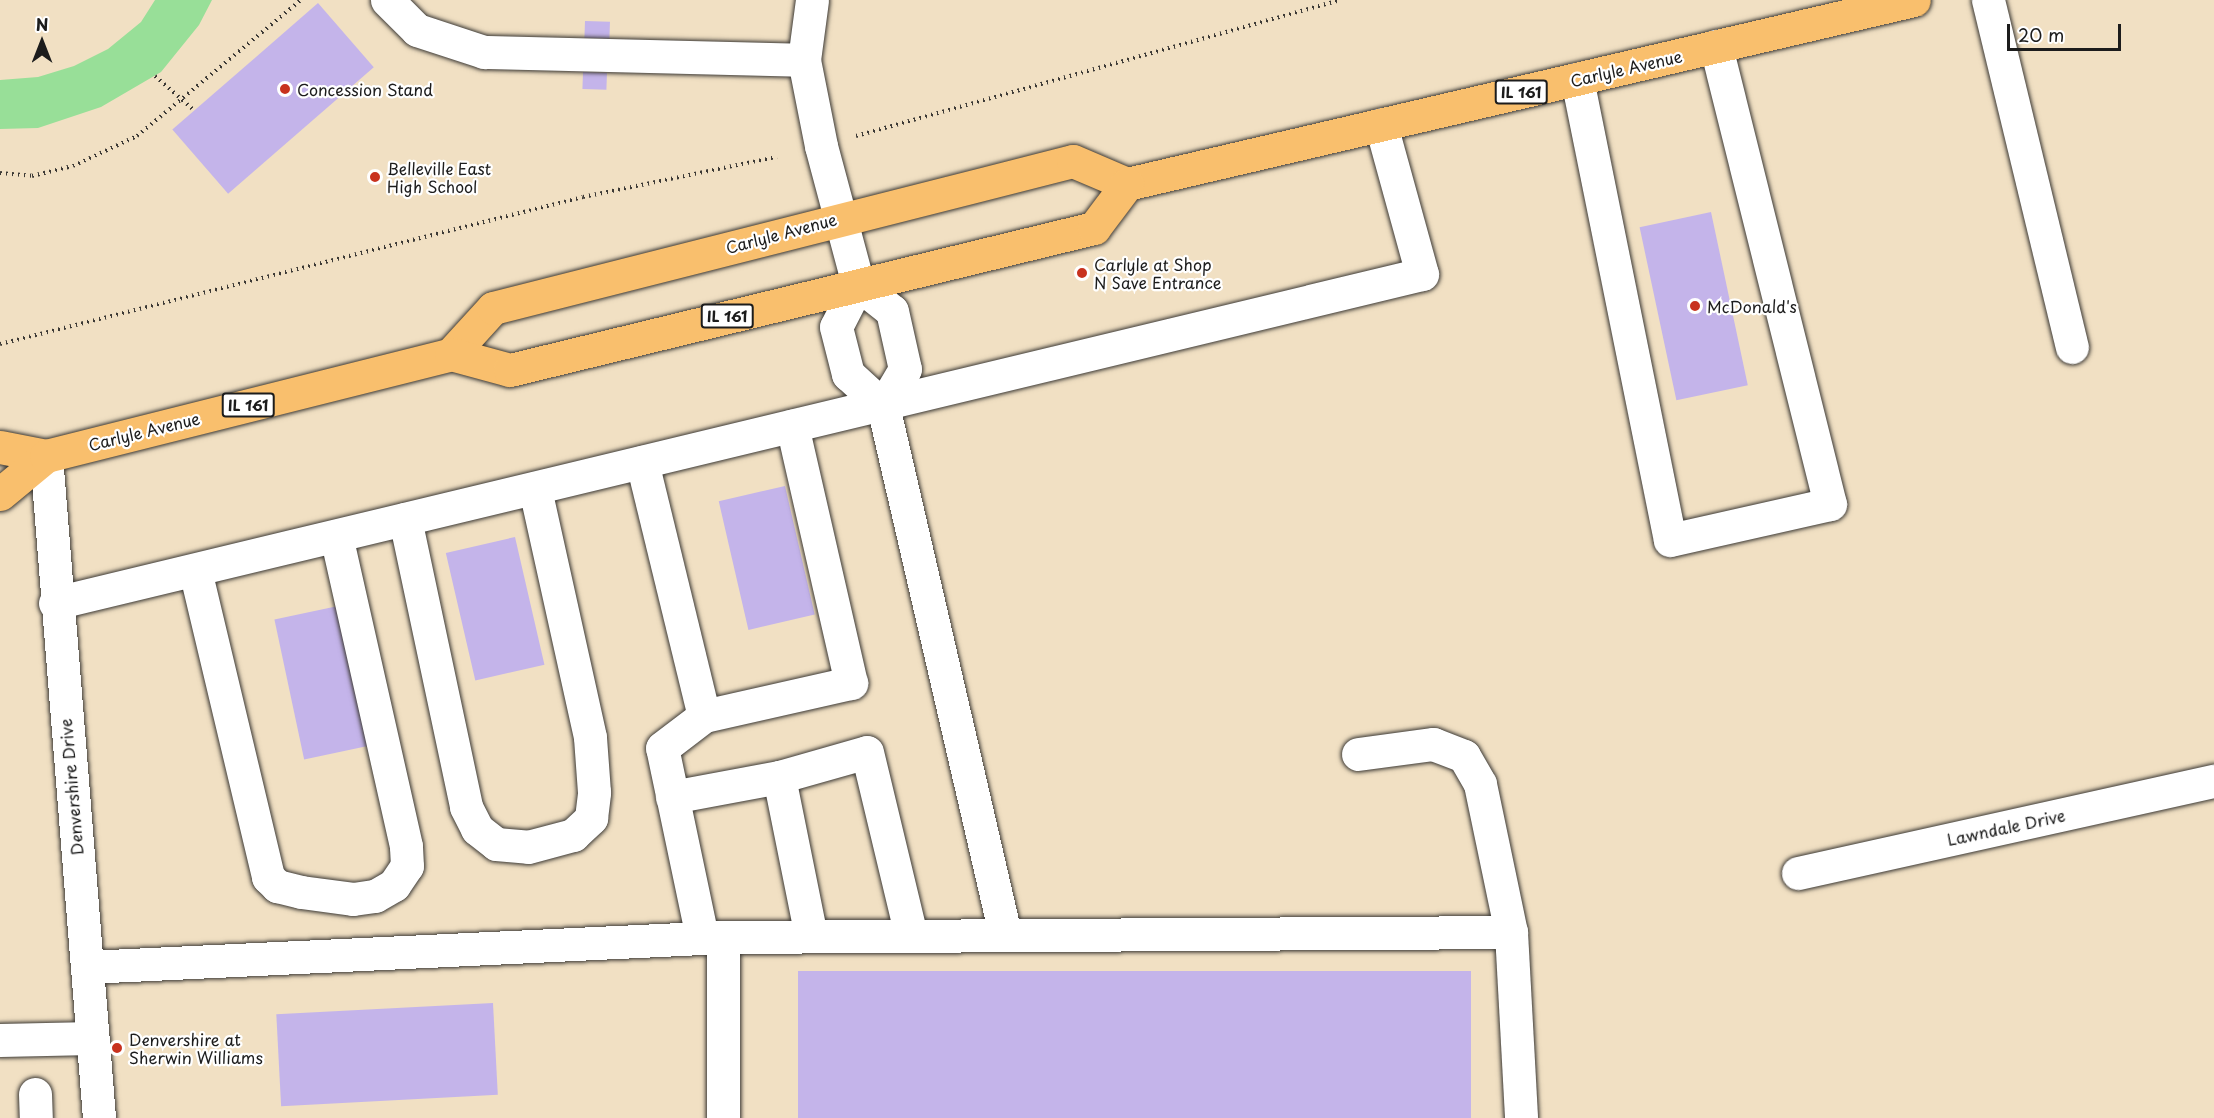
<!DOCTYPE html>
<style>
body{margin:0}
#map{position:relative;width:2214px;height:1118px;overflow:hidden;background:#f1e0c3;font-family:"Playpen Sans",sans-serif}
div>[style]{position:absolute}
[style*='--x']{left:calc(var(--x)*1px);top:calc(var(--y)*1px);width:calc(var(--w)*1px);rotate:calc(var(--a)*1deg)}
.green>*{inset:0;background:#98df98}
.building>*{inset:0;background:#c4b4ea;transform-origin:0 0}
.path>*{height:4px;margin-top:-2px;transform-origin:0;background:repeating-linear-gradient(90deg,#3c3935 0 1.5px,transparent 0 6px)}
.roads{filter:drop-shadow(0 0 2px #3c3935) drop-shadow(0 0 2px #3c3935)}
.minor>*{height:33px;margin:-16.5px;padding:0 16.5px;transform-origin:16.5px;border-radius:16.5px;background:#fff}
.major>*{height:33px;margin:-16.5px;padding:0 16.5px;transform-origin:16.5px;border-radius:16.5px;background:#f9bf6d}
.dots>*{width:16px;height:16px;translate:-50% -50%;box-sizing:border-box;border:3px solid #fff;border-radius:50%}
span{translate:-50% -50%;white-space:nowrap;text-align:center;line-height:1.15;-webkit-text-stroke:4.5px #fff;paint-order:stroke}
.shield-label span{padding:2px 4px;background:#fff;border:2px solid;border-radius:4px;-webkit-text-stroke-width:0}
.shield-label{font-size:15px;color:#1c1c1c;font-weight:700}
.street-label{font-size:16px;color:#1c1c1c}
.poi-label{font-size:16px;color:#1c1c1c}
.left{translate:0 -50%;text-align:left}
.north{position:absolute;left:12px;top:12px;width:60px;height:60px;-webkit-text-stroke:4px #fff;paint-order:stroke;rotate:0deg;font-size:16px;font-weight:700;line-height:24px;text-align:center;color:#1c1c1c}
.north::after{content:'';display:block;margin:auto;width:21px;height:27px;background:#1c1c1c;clip-path:polygon(50% 0,100% 100%,50% 72%,0 100%)}
.scale{position:absolute;left:2007px;top:24px;width:114px;height:27px;box-sizing:border-box;border:3px solid #1c1c1c;border-top:0;padding-left:8px;font-size:18px;line-height:21px;white-space:nowrap;color:#1c1c1c;-webkit-text-stroke:4px #fff;paint-order:stroke}
</style>
<div id="map">
<div class="green">
<i style="clip-path:polygon(155px 0,212px 0,199px 25px,161px 72px,101px 107px,38px 128px,0 129px,0 80px,38px 77px,74px 66px,108px 49px,141px 22px)"></i>
</div>
<div class="building">
<i style="left:318px;top:3px;width:85px;height:193px;rotate:49deg"></i>
<i style="left:585px;top:21px;width:25px;height:17px;rotate:2deg"></i>
<i style="left:583px;top:72px;width:24px;height:17px;rotate:2deg"></i>
<i style="left:1711px;top:212px;width:177px;height:73px;rotate:78deg"></i>
<i style="left:785px;top:486px;width:132px;height:68px;rotate:77deg"></i>
<i style="left:515px;top:537px;width:131px;height:71px;rotate:77deg"></i>
<i style="left:338px;top:606px;width:143px;height:65px;rotate:78deg"></i>
<i style="left:1471px;top:971px;width:147px;height:673px;rotate:90deg"></i>
<i style="left:493px;top:1003px;width:92px;height:217px;rotate:87deg"></i>
</div>
<div class="path">
<i style="--x:155;--y:76;--w:53;--a:41.2"></i>
<i style="--x:856;--y:136;--w:503;--a:-15.69"></i>
<i style="--x:0;--y:173;--w:32;--a:5"></i>
<i style="--x:32;--y:176;--w:42;--a:-13.7"></i>
<i style="--x:73;--y:166;--w:71;--a:-25.1"></i>
<i style="--x:137;--y:136;--w:213;--a:-39.7"></i>
<i style="--x:0;--y:344;--w:601;--a:-14.15"></i>
<i style="--x:583;--y:197;--w:198;--a:-11.7"></i>
</div>
<div class="roads">
<div class="minor">
<i style="--x:387;--y:0;--w:42;--a:45"></i>
<i style="--x:417;--y:30;--w:71;--a:18.2"></i>
<i style="--x:484;--y:52;--w:320;--a:1.4"></i>
<i style="--x:812;--y:0;--w:61;--a:97.6"></i>
<i style="--x:804;--y:60;--w:88;--a:78.8"></i>
<i style="--x:821;--y:146;--w:143;--a:75"></i>
<i style="--x:858;--y:284;--w:43;--a:38.5"></i>
<i style="--x:892;--y:311;--w:59;--a:77.4"></i>
<i style="--x:905;--y:369;--w:43;--a:120.7"></i>
<i style="--x:1988;--y:0;--w:357;--a:76.4"></i>
<i style="--x:1577;--y:79;--w:470;--a:78.6"></i>
<i style="--x:1670;--y:540;--w:164;--a:-12.7"></i>
<i style="--x:1830;--y:504;--w:472;--a:-104"></i>
<i style="--x:858;--y:284;--w:48;--a:117.1"></i>
<i style="--x:836;--y:327;--w:49;--a:75.7"></i>
<i style="--x:848;--y:374;--w:47;--a:42.4"></i>
<i style="--x:883;--y:406;--w:542;--a:76.99"></i>
<i style="--x:46;--y:456;--w:664;--a:85.42"></i>
<i style="--x:642;--y:462;--w:261;--a:76.3"></i>
<i style="--x:704;--y:716;--w:151;--a:-12.7"></i>
<i style="--x:851;--y:683;--w:264;--a:-102.9"></i>
<i style="--x:405;--y:519;--w:294;--a:78"></i>
<i style="--x:466;--y:807;--w:25;--a:63"></i>
<i style="--x:477;--y:829;--w:24;--a:38"></i>
<i style="--x:496;--y:844;--w:32;--a:5"></i>
<i style="--x:528;--y:847;--w:47;--a:-14.9"></i>
<i style="--x:573;--y:835;--w:25;--a:-43"></i>
<i style="--x:591;--y:818;--w:26;--a:-83"></i>
<i style="--x:594;--y:792;--w:55;--a:-94.2"></i>
<i style="--x:590;--y:737;--w:255;--a:-102.5"></i>
<i style="--x:195;--y:570;--w:316;--a:76.6"></i>
<i style="--x:268;--y:877;--w:13;--a:45"></i>
<i style="--x:277;--y:886;--w:25;--a:14"></i>
<i style="--x:301;--y:892;--w:52;--a:7.7"></i>
<i style="--x:353;--y:899;--w:22;--a:-8"></i>
<i style="--x:375;--y:896;--w:22;--a:-30"></i>
<i style="--x:394;--y:885;--w:23;--a:-56"></i>
<i style="--x:407;--y:866;--w:20;--a:-93"></i>
<i style="--x:406;--y:846;--w:318;--a:-102.7"></i>
<i style="--x:55;--y:603;--w:1406;--a:-13.53"></i>
<i style="--x:1422;--y:274;--w:155;--a:-105.4"></i>
<i style="--x:1358;--y:754;--w:76;--a:-7.6"></i>
<i style="--x:1433;--y:744;--w:33;--a:21"></i>
<i style="--x:1464;--y:756;--w:32;--a:60"></i>
<i style="--x:1480;--y:784;--w:151;--a:78.2"></i>
<i style="--x:672;--y:797;--w:109;--a:-10.6"></i>
<i style="--x:1798;--y:873;--w:426;--a:-12.5"></i>
<i style="--x:811;--y:936;--w:162;--a:-101.4"></i>
<i style="--x:779;--y:777;--w:91;--a:-15.9"></i>
<i style="--x:867;--y:752;--w:188;--a:76.5"></i>
<i style="--x:702;--y:937;--w:193;--a:-101.9"></i>
<i style="--x:662;--y:748;--w:53;--a:-37.3"></i>
<i style="--x:723;--y:937;--w:181;--a:90"></i>
<i style="--x:87;--y:967;--w:637;--a:-2.7"></i>
<i style="--x:723;--y:937;--w:788;--a:-0.36"></i>
<i style="--x:1511;--y:932;--w:186;--a:86.9"></i>
<i style="--x:0;--y:1040;--w:92;--a:-1.2"></i>
<i style="--x:35;--y:1094;--w:24;--a:88"></i>
</div>
<div class="major">
<i style="--x:451;--y:354;--w:62;--a:-47.6"></i>
<i style="--x:493;--y:308;--w:598;--a:-14.22"></i>
<i style="--x:1073;--y:161;--w:59;--a:23.1"></i>
<i style="--x:1127;--y:184;--w:808;--a:-13.16"></i>
<i style="--x:0;--y:447;--w:47;--a:11.1"></i>
<i style="--x:0;--y:494;--w:60;--a:-39.6"></i>
<i style="--x:46;--y:456;--w:418;--a:-14.1"></i>
<i style="--x:451;--y:354;--w:61;--a:15.2"></i>
<i style="--x:510;--y:370;--w:601;--a:-13.67"></i>
<i style="--x:1094;--y:228;--w:55;--a:-53.1"></i>
</div>
</div>
<div class="dots">
<i style="left:285px;top:89px;background:#c8321e"></i>
<i style="left:375px;top:177px;background:#c8321e"></i>
<i style="left:1082px;top:273px;background:#c8321e"></i>
<i style="left:1695px;top:306px;background:#c8321e"></i>
<i style="left:117px;top:1048px;background:#c8321e"></i>
</div>
<div class="shield-label">
<span style="left:1521px;top:92px">IL 161</span>
<span style="left:727px;top:316px">IL 161</span>
<span style="left:248px;top:405px">IL 161</span>
</div>
<div class="street-label">
<span style="left:1626px;top:68px;rotate:-13deg">Carlyle Avenue</span>
<span style="left:781px;top:233px;rotate:-15deg">Carlyle Avenue</span>
<span style="left:144px;top:431px;rotate:-14deg">Carlyle Avenue</span>
<span style="left:71px;top:787px;rotate:-95deg">Denvershire Drive</span>
<span style="left:2006px;top:827px;rotate:-12deg">Lawndale Drive</span>
</div>
<div class="poi-label">
<span class="left" style="left:297px;top:89px">Concession Stand</span>
<span class="left" style="left:387px;top:177px">Belleville East<br>High School</span>
<span class="left" style="left:1094px;top:273px">Carlyle at Shop<br>N Save Entrance</span>
<span class="left" style="left:1707px;top:306px">McDonald's</span>
<span class="left" style="left:129px;top:1048px">Denvershire at<br>Sherwin Williams</span>
</div>
<div class="north">N</div>
<div class="scale">20 m</div>
</div>
